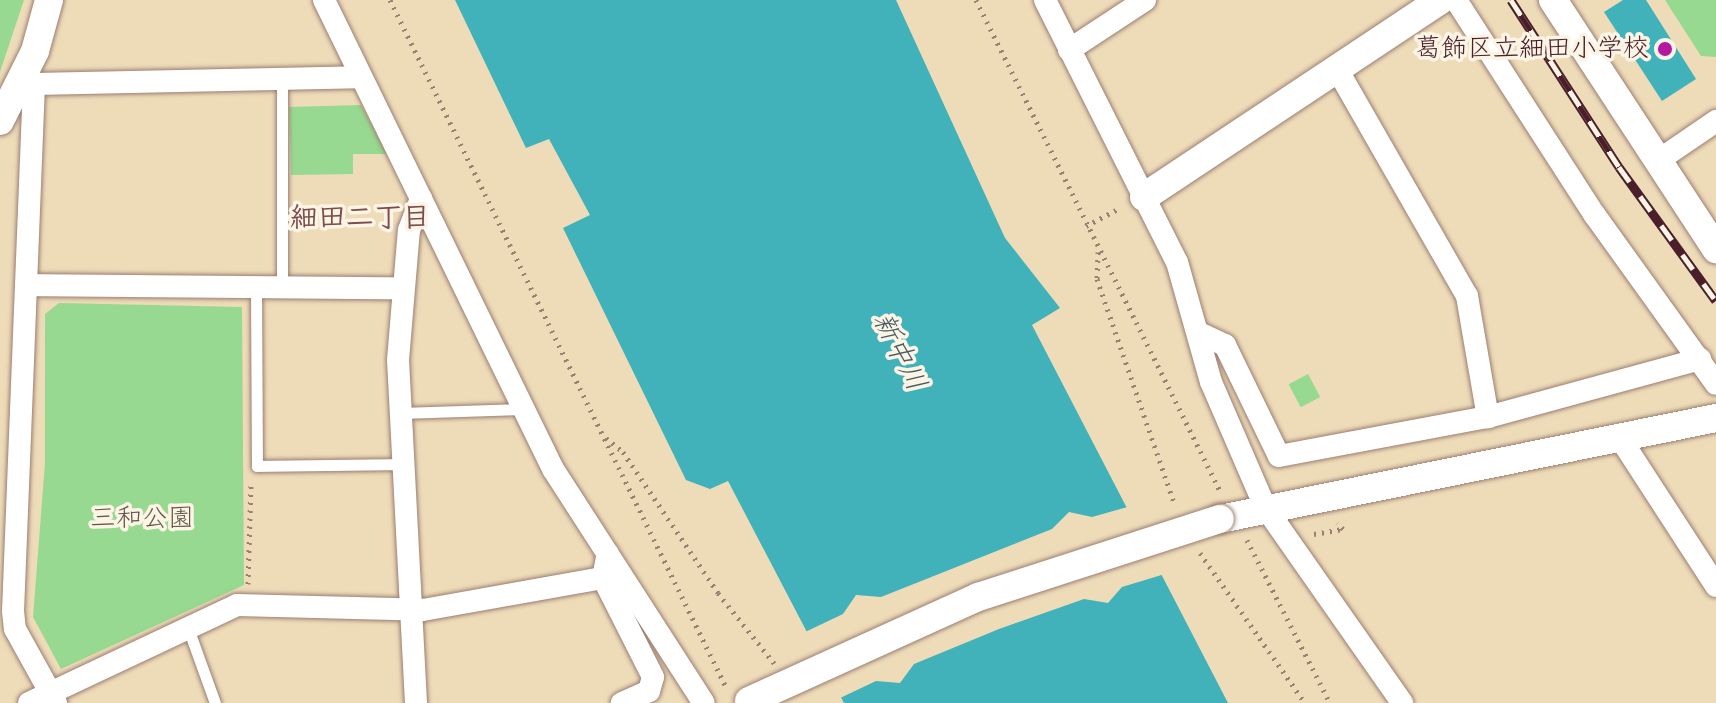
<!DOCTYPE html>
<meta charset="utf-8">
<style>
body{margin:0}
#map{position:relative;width:1716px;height:703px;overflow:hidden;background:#eedcb9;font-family:"Architects Daughter","Klee One",sans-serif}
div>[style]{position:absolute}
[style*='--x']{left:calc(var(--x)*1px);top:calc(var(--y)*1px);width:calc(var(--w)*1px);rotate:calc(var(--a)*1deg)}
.green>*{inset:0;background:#97d990;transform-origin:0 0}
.water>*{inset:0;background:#41b1ba}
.pier>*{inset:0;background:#eedcb9}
.path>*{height:5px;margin-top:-2.5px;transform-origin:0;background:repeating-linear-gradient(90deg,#9c7e72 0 2px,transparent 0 8px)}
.roads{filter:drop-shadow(0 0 2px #9c7e72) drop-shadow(0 0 2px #9c7e72)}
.service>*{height:11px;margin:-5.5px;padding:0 5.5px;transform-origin:5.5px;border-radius:5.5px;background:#fff}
.minor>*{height:22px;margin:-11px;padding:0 11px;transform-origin:11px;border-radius:11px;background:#fff}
.tertiary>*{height:28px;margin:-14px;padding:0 14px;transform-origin:14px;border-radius:14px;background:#fff}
.rail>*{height:9px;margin-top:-4.5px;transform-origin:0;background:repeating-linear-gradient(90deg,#fcf5e5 0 18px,#4a1f2b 0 36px);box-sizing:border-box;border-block:2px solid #4a1f2b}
.bridges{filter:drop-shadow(0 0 2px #9c7e72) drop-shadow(0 0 2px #9c7e72)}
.tertiary-bridge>*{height:28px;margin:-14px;padding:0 14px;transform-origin:14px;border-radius:14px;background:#fff}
.dots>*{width:22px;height:22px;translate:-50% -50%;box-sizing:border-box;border:4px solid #fcf5e5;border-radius:50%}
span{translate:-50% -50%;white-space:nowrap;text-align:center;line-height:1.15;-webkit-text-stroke:7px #fcf5e5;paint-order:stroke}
.poi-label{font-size:26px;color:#4a1f2b}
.right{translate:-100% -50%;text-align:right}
.park-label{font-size:26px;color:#615749}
.neighbourhood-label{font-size:28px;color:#7d4c4d;font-weight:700}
.water-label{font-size:28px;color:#465964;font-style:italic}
</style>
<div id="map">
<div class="green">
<i style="clip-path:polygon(0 0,24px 0,0 72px)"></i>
<i style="clip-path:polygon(1665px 0,1716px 0,1716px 57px,1701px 56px)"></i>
<i style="clip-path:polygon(361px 105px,387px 154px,353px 154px,353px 174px,291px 175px,289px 107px)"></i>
<i style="clip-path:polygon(59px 303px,242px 307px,244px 585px,61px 669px,33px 617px,45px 463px,45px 314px)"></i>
<i style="left:1308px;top:374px;width:26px;height:22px;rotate:62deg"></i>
</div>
<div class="water">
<i style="clip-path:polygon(455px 0,896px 0,1005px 238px,1060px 308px,1032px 325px,1228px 703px,844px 703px,728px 481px,710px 489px,686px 480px,563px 228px,590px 215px,549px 139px,526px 148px)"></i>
<i style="clip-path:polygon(1623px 0,1646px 0,1696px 79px,1662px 101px,1604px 12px)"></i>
</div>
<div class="pier">
<i style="clip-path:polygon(1131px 506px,1165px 574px,1122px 587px,1108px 603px,1084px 599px,999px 629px,914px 664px,900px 683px,876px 681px,838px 699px,803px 633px,843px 614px,856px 595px,881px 597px,1052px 529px,1069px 512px,1092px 517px)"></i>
</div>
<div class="path">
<i style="--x:390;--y:0;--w:763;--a:63.94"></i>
<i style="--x:976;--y:0;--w:551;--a:63.57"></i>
<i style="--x:1086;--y:226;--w:38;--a:-28"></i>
<i style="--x:1098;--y:252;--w:27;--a:92"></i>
<i style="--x:1097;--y:279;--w:239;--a:71"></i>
<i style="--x:606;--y:438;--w:22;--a:39"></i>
<i style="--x:623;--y:452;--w:170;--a:56"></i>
<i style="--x:718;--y:593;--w:90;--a:51.3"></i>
<i style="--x:1314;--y:534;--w:29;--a:-10"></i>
<i style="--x:1343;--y:529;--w:8;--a:-135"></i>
<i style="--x:1247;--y:540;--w:183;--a:63"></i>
<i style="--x:1200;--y:553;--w:183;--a:55"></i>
<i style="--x:248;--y:584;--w:102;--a:-88.3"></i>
</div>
<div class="roads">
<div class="service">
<i style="--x:282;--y:80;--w:205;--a:90"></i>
<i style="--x:256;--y:285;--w:181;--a:89.7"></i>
<i style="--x:257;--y:466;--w:144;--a:-0.8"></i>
<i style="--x:400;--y:413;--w:122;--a:-1.9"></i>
<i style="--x:188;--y:628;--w:80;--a:70.2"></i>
</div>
<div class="minor">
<i style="--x:324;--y:0;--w:522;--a:63.97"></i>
<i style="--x:553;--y:469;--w:278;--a:57.2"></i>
<i style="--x:1045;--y:0;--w:293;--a:63.3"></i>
<i style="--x:1177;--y:262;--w:125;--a:74.2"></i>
<i style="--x:1211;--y:382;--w:136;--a:66.6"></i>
<i style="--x:1265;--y:507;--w:239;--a:55"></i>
<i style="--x:1456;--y:0;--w:255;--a:57.2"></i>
<i style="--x:1594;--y:214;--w:209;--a:54.3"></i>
<i style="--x:1069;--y:50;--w:91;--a:-33.3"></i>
<i style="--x:1337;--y:69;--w:262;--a:60.2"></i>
<i style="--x:1467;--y:296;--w:123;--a:80.2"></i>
<i style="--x:23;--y:79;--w:12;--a:24"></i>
<i style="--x:34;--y:84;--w:325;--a:-1.2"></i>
<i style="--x:34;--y:84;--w:527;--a:92.28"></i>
<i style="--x:13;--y:611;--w:18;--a:84"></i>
<i style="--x:15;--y:629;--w:85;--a:61"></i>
<i style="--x:1656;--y:162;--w:73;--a:-34.3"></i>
<i style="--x:26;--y:285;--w:377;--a:0.5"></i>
<i style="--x:1199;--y:333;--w:29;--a:25"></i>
<i style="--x:1225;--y:345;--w:123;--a:64.1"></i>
<i style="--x:1279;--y:456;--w:213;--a:-10.6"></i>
<i style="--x:1488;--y:417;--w:220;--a:-15.3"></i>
<i style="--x:1618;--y:435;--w:180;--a:57"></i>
<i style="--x:603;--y:578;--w:111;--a:63.2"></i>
<i style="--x:653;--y:677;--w:15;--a:106"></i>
<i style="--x:649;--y:691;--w:30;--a:156"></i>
<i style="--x:29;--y:703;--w:230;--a:-25.2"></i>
<i style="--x:237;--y:605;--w:186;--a:1.5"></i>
<i style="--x:423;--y:610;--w:183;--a:-10.1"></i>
<i style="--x:603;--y:578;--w:25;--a:-79"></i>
<i style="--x:416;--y:703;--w:343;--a:-93"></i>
<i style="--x:398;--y:360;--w:130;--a:-85.2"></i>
<i style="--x:409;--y:230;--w:34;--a:-69"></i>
</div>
<div class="tertiary">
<i style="--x:1553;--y:0;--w:298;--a:56.8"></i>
<i style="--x:0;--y:121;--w:78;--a:-63.4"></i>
<i style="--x:35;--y:51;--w:53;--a:-74.6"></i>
<i style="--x:1144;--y:197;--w:356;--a:-33.6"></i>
<i style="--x:1220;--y:519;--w:506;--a:-11.51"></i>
</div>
</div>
<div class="rail">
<i style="--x:1511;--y:0;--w:199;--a:57.1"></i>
<i style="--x:1619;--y:167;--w:165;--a:54.1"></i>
</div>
<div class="bridges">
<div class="tertiary-bridge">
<i style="--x:749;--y:701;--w:252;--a:-24.4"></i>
<i style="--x:978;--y:597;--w:254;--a:-17.9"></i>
</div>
</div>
<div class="dots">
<i style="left:1665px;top:49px;background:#b5179e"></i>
</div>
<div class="poi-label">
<span class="right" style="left:1649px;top:49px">葛飾区立細田小学校</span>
</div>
<div class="park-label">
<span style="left:142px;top:519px">三和公園</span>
</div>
<div class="neighbourhood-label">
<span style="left:360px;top:218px">細田二丁目</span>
</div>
<div class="water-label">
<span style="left:899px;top:352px;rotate:63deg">新中川</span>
</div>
</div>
